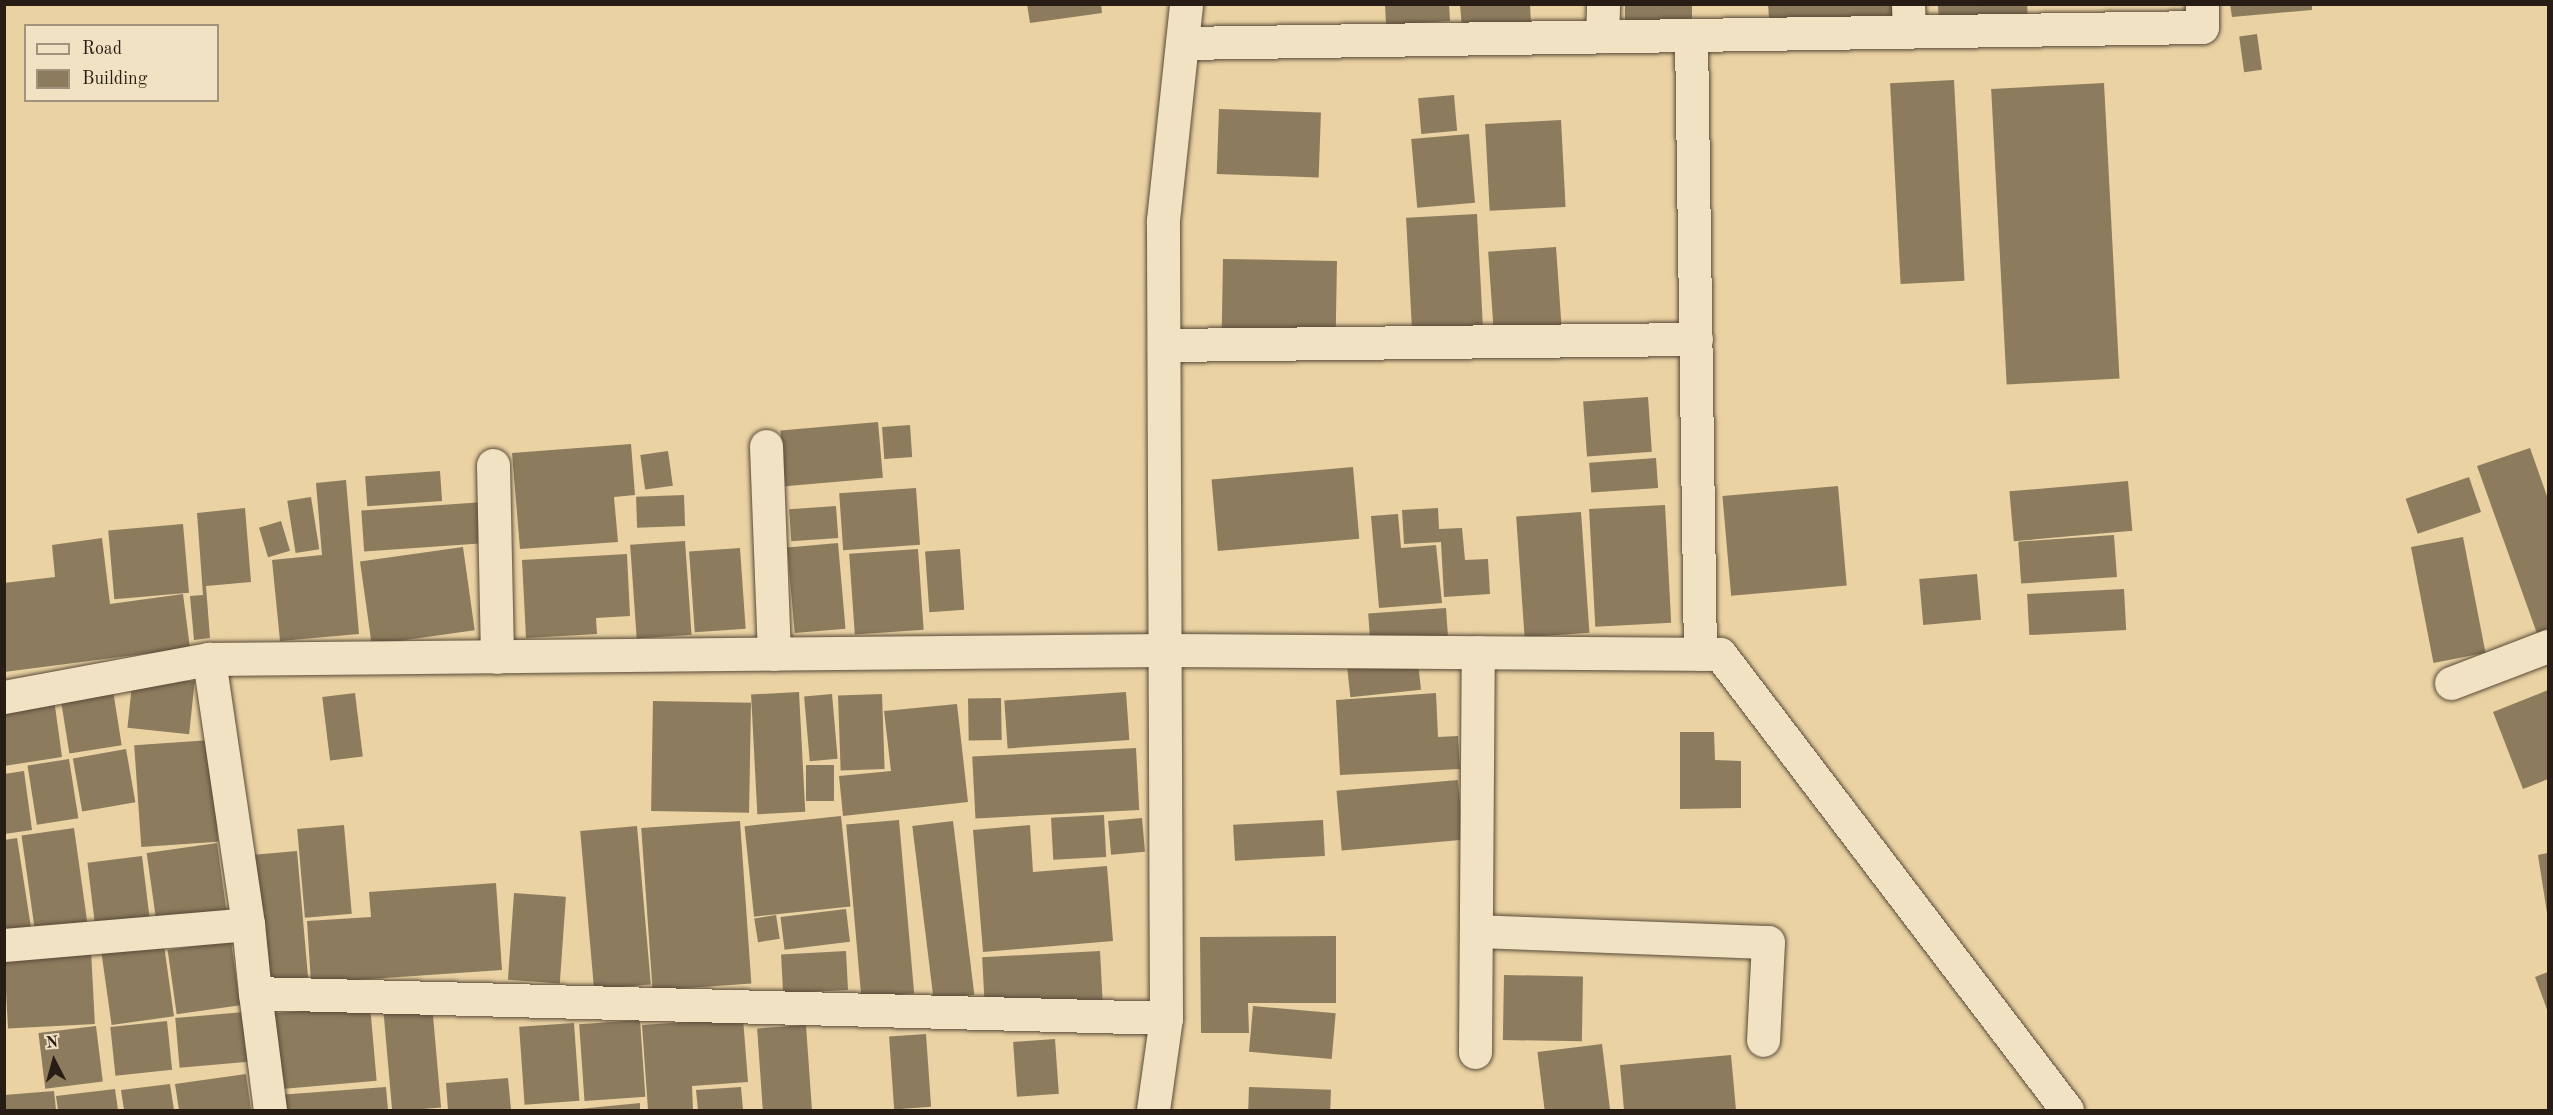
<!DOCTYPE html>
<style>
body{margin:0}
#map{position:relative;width:2553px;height:1115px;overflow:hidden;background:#ead2a3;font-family:"Old Standard TT",serif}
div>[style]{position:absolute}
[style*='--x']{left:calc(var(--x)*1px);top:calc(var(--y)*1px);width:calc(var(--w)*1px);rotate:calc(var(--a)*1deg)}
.building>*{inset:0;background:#8d7b5e;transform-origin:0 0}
.roads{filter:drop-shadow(0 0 2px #584a38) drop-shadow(0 0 2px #584a38)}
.street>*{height:33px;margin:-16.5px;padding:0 16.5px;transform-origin:16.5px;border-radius:16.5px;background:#f1e2c3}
.secondary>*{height:33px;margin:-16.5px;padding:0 16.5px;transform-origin:16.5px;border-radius:16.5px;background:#f1e2c3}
span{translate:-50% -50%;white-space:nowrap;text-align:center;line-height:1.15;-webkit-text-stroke:6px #f1e2c3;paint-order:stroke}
.frame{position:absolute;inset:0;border:6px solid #281d14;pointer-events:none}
.legend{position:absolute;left:24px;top:24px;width:195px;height:78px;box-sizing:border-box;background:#f1e2c3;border:2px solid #a1937d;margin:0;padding:8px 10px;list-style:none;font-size:18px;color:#281d14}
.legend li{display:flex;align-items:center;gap:12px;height:30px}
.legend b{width:30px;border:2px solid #a1937d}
.north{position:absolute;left:24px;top:1031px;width:60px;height:60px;-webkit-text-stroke:4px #f1e2c3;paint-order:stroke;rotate:354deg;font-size:16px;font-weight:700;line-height:24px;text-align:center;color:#281d14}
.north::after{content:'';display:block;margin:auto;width:21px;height:27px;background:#281d14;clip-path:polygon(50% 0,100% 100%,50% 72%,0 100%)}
</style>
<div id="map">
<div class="building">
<i style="clip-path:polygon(1027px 4px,1101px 4px,1102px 13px,1030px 23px)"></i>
<i style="clip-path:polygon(1385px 4px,1449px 4px,1450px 21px,1386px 25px)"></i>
<i style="clip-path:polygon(1460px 4px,1530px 4px,1531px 24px,1462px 29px)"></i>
<i style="left:1625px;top:4px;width:67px;height:16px"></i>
<i style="clip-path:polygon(1768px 4px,1902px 4px,1903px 22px,1770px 32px)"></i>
<i style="clip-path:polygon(1938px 4px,2027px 4px,2028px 19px,1939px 25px)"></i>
<i style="clip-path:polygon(2230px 4px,2312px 4px,2312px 10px,2232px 17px)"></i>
<i style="left:2257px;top:34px;width:36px;height:18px;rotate:82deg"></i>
<i style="left:1954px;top:80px;width:201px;height:64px;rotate:87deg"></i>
<i style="left:2104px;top:83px;width:296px;height:113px;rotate:87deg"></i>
<i style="left:1454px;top:95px;width:36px;height:36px;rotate:85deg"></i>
<i style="left:1219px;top:109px;width:102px;height:65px;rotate:2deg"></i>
<i style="left:1561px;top:120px;width:87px;height:76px;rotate:87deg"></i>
<i style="left:1469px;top:134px;width:69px;height:58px;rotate:85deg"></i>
<i style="left:1477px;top:214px;width:115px;height:71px;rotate:87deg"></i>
<i style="left:1556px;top:247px;width:84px;height:68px;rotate:86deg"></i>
<i style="left:1223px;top:259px;width:114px;height:79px;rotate:1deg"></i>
<i style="left:1648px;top:397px;width:55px;height:65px;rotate:86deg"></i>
<i style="left:878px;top:422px;width:56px;height:98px;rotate:85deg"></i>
<i style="left:910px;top:425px;width:32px;height:28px;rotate:86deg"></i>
<i style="clip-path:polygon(631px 444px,635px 495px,614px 497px,618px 542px,520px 549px,512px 453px)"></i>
<i style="clip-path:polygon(2530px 448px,2548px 499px,2548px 635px,2539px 639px,2477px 466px)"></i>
<i style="left:668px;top:451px;width:35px;height:28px;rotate:82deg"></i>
<i style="left:1656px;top:458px;width:30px;height:67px;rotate:86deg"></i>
<i style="left:1353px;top:467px;width:72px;height:142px;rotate:85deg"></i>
<i style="left:440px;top:471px;width:30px;height:75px;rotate:86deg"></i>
<i style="left:2469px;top:477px;width:37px;height:67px;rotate:71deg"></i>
<i style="clip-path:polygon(346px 480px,359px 634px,280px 641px,272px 560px,322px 555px,316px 483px)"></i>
<i style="left:2128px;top:481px;width:50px;height:119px;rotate:85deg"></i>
<i style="left:1838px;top:486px;width:100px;height:116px;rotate:85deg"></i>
<i style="left:916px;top:488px;width:57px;height:77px;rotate:86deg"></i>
<i style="left:684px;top:495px;width:31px;height:48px;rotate:88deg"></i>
<i style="left:311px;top:497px;width:53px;height:24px;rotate:81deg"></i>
<i style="left:484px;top:502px;width:41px;height:123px;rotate:86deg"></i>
<i style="left:1665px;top:505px;width:118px;height:76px;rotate:87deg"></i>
<i style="left:836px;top:506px;width:32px;height:47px;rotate:86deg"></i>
<i style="clip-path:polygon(245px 508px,251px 582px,206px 586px,210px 638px,194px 640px,190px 596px,203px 595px,197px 513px)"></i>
<i style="clip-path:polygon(1438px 508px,1439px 529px,1462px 528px,1465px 560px,1488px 559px,1490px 594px,1444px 597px,1441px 542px,1404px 544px,1402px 510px)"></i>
<i style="left:1581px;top:512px;width:121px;height:65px;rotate:86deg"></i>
<i style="clip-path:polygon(1398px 514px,1401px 548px,1436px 545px,1442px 603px,1379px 608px,1371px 516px)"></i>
<i style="left:281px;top:521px;width:31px;height:23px;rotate:73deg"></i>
<i style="left:183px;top:524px;width:69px;height:75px;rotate:85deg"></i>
<i style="left:2114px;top:535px;width:42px;height:96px;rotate:86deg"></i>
<i style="left:2463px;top:537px;width:118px;height:53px;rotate:79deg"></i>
<i style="clip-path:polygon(102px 538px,110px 604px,183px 594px,190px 648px,4px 672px,4px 583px,55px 577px,52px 545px)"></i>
<i style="left:685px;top:541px;width:94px;height:55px;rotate:86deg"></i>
<i style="left:838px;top:543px;width:86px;height:51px;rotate:85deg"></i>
<i style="left:463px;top:547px;width:84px;height:104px;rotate:82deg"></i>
<i style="left:740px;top:548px;width:81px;height:51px;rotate:86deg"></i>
<i style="left:918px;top:549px;width:81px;height:69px;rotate:86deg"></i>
<i style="left:960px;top:549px;width:61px;height:35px;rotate:86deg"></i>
<i style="clip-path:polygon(627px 554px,630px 616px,596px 618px,597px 634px,526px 638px,522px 560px)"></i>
<i style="left:1977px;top:574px;width:46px;height:58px;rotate:85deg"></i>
<i style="left:2124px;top:589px;width:41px;height:97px;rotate:87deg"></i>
<i style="left:1446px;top:608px;width:31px;height:78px;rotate:86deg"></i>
<i style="left:1417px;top:652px;width:38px;height:71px;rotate:84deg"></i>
<i style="left:133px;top:675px;width:62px;height:53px;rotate:6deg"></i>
<i style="left:112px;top:684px;width:62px;height:53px;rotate:81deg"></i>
<i style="clip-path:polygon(2548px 690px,2548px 779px,2523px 789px,2493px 712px)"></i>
<i style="left:799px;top:692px;width:120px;height:48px;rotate:87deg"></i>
<i style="left:1126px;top:692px;width:48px;height:122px;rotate:86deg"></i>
<i style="left:355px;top:693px;width:64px;height:33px;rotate:83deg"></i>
<i style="clip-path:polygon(1436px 693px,1438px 737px,1458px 736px,1460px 769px,1340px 775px,1336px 700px)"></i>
<i style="left:832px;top:694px;width:65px;height:28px;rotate:85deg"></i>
<i style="left:882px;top:694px;width:75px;height:44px;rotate:88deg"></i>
<i style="left:1001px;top:698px;width:42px;height:33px;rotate:89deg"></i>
<i style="clip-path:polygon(54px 699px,62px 757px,4px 766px,4px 706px)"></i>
<i style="left:653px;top:701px;width:98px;height:110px;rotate:1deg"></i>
<i style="clip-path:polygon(957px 704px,968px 802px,843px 816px,839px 776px,891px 771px,884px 711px)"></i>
<i style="clip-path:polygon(1680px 732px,1714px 732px,1715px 760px,1741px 761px,1741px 808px,1680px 809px)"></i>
<i style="left:211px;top:740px;width:102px;height:77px;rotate:86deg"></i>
<i style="left:1136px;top:748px;width:62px;height:164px;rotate:87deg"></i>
<i style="left:126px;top:749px;width:54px;height:54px;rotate:80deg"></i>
<i style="left:69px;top:759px;width:60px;height:42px;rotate:81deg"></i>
<i style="left:806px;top:765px;width:28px;height:36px"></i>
<i style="clip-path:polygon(24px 771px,32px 830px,4px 834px,4px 774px)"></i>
<i style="left:1458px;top:780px;width:60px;height:122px;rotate:85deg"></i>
<i style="left:1104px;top:815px;width:42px;height:53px;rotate:87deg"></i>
<i style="left:841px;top:816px;width:91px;height:97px;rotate:84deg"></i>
<i style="left:1142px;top:818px;width:34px;height:34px;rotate:85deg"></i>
<i style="left:899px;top:820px;width:174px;height:53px;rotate:85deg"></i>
<i style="left:1323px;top:820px;width:36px;height:90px;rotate:87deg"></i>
<i style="left:740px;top:821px;width:163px;height:99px;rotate:86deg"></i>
<i style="left:953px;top:821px;width:175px;height:41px;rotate:83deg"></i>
<i style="left:344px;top:825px;width:89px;height:47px;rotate:85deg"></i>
<i style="clip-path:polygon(1030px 825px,1033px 872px,1107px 866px,1113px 941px,983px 952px,973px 830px)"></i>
<i style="left:637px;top:826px;width:159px;height:57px;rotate:85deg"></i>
<i style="left:74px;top:828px;width:104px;height:53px;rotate:82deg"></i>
<i style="clip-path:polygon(17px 838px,32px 934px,4px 939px,4px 840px)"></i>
<i style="left:217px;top:843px;width:72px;height:71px;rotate:82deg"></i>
<i style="left:297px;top:851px;width:127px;height:45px;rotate:85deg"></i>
<i style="clip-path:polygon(2548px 853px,2548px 913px,2547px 913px,2538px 855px)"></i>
<i style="left:142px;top:856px;width:72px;height:55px;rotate:83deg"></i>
<i style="clip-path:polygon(496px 883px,502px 970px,311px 983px,307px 921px,371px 917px,369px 892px)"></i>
<i style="left:514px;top:893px;width:52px;height:87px;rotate:4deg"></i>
<i style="left:846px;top:909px;width:33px;height:66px;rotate:83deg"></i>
<i style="left:776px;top:915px;width:24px;height:22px;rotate:81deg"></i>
<i style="left:162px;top:931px;width:86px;height:63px;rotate:82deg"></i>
<i style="clip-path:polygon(1336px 936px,1336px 1003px,1248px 1003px,1249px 1033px,1201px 1033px,1200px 937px)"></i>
<i style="left:231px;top:941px;width:65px;height:64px;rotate:82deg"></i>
<i style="left:91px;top:950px;width:74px;height:87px;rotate:87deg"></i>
<i style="left:846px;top:951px;width:39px;height:65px;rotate:87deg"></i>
<i style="left:1100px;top:951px;width:50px;height:118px;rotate:87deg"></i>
<i style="clip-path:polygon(2548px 972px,2548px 1012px,2535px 977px)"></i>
<i style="left:1504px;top:975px;width:79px;height:65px;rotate:1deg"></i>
<i style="left:432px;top:1004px;width:104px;height:49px;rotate:85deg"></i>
<i style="left:370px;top:1005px;width:76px;height:98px;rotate:85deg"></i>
<i style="left:1253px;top:1006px;width:83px;height:46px;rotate:5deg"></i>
<i style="left:244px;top:1012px;width:50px;height:69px;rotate:85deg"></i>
<i style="clip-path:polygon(743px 1018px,748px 1082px,692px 1086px,693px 1110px,648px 1110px,642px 1025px)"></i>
<i style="left:640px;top:1020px;width:77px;height:61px;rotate:86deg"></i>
<i style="left:167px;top:1021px;width:49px;height:57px;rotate:84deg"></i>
<i style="left:574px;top:1023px;width:78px;height:55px;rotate:86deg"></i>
<i style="left:806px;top:1025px;width:85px;height:49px;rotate:86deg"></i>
<i style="left:96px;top:1026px;width:56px;height:58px;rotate:83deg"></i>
<i style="left:926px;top:1034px;width:73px;height:37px;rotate:86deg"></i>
<i style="left:1055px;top:1039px;width:55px;height:42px;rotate:86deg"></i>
<i style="left:1602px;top:1044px;width:66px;height:65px;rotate:83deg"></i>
<i style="clip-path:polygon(1731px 1055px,1736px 1110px,1624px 1110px,1620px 1065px)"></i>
<i style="clip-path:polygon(246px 1074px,251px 1110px,179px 1110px,175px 1084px)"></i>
<i style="clip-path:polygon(508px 1078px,511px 1110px,448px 1110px,446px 1083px)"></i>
<i style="clip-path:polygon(170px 1084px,174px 1110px,124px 1110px,121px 1090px)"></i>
<i style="clip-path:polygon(386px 1087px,388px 1110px,280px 1110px,278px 1095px)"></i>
<i style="clip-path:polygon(741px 1087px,743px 1110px,698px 1110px,696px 1090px)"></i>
<i style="left:1249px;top:1087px;width:82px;height:23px;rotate:2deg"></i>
<i style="clip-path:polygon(115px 1089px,118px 1110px,58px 1110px,56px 1096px)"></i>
<i style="clip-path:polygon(54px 1091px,56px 1110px,4px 1110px,4px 1095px)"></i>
<i style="clip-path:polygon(640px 1103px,640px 1110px,579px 1110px,579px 1109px)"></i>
</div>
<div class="roads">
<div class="street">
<i style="--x:1908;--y:4;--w:28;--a:88"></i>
<i style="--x:1691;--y:35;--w:619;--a:89.17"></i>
<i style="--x:1602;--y:36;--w:32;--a:-88"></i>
<i style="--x:1182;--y:43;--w:1020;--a:-0.9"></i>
<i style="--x:2202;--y:27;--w:23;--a:-90"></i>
<i style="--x:1164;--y:345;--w:532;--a:-0.65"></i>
<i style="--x:766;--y:446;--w:208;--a:87.8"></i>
<i style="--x:493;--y:465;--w:192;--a:88.8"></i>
<i style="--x:2451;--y:683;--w:104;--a:-20.9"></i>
<i style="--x:4;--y:697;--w:208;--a:-10.5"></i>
<i style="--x:1476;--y:931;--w:292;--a:2.2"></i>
<i style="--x:1768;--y:942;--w:98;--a:92.9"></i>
<i style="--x:4;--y:945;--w:245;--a:-4.9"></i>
<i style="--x:255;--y:993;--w:69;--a:-95.8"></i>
<i style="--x:248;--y:924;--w:268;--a:-98.4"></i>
<i style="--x:209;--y:659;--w:956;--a:-0.54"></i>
<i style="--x:1165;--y:650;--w:555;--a:0.41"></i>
<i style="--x:1720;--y:654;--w:573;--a:52.73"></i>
<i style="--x:1475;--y:1052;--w:400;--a:-89.6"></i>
<i style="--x:270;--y:1110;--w:118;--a:-97.3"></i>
<i style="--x:255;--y:993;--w:911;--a:1.57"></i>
</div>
<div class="secondary">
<i style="--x:1153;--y:1110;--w:93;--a:-82"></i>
<i style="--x:1166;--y:1018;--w:798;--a:-90.22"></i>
<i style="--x:1163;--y:220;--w:217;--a:-83.9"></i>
</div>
</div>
<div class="frame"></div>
<ul class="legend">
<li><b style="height:8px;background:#f1e2c3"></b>Road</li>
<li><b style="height:16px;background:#8d7b5e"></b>Building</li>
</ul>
<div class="north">N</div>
</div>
